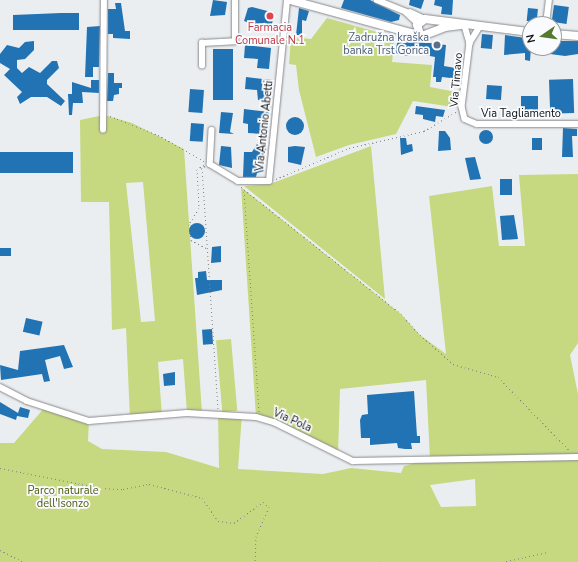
<!DOCTYPE html>
<meta charset="utf-8">
<style>
body{margin:0}
#map{position:relative;width:578px;height:562px;overflow:hidden;background:#ebeef1;font-family:"Nunito Sans",sans-serif}
div>[style]{position:absolute}
[style*='--x']{left:calc(var(--x)*1px);top:calc(var(--y)*1px);width:calc(var(--w)*1px);rotate:calc(var(--a)*1deg)}
.green>*{inset:0;background:#c6d880;transform-origin:0 0}
.building>*{inset:0;background:#2273b3;transform-origin:0 0}
.round{border-radius:50%}
.path>*{height:1px;margin-top:-0.5px;transform-origin:0;background:repeating-linear-gradient(90deg,#808284 0 1px,transparent 0 4px)}
.roads{filter:drop-shadow(0 0 1px #87898c) drop-shadow(0 0 1px #87898c)}
.street>*{height:5.5px;margin:-2.75px;padding:0 2.75px;transform-origin:2.75px;border-radius:2.75px;background:#fff}
.secondary>*{height:8px;margin:-4px;padding:0 4px;transform-origin:4px;border-radius:4px;background:#fff}
.dots>*{width:11px;height:11px;translate:-50% -50%;box-sizing:border-box;border:2px solid #f9fbfe;border-radius:50%}
span{translate:-50% -50%;white-space:nowrap;text-align:center;line-height:1.15;-webkit-text-stroke:3.5px #f9fbfe;paint-order:stroke}
.health-label{font-size:11px;color:#be3a42}
.service-label{font-size:11px;color:#4e5e75}
.right{translate:-100% -50%;text-align:right}
.street-label{font-size:11px;color:#0f1011}
.park-label{font-size:11px;color:#515c16}
.north{position:absolute;left:522px;top:16px;width:40px;height:40px;box-sizing:border-box;background:#f9fbfe;border:1px solid #9b9d9f;border-radius:50%;rotate:257deg;font-size:11px;font-weight:700;line-height:16px;text-align:center;color:#0f1011}
.north::after{content:'';display:block;margin:auto;width:14px;height:18px;background:#58782f;clip-path:polygon(50% 0,100% 100%,50% 72%,0 100%)}
</style>
<div id="map">
<div class="green">
<i style="clip-path:polygon(327px 18px,395px 37px,392px 62px,432px 65px,430px 87px,456px 92px,453px 107px,413px 101px,396px 134px,349px 145px,316px 157px,299px 90px,296px 65px,289px 64px,291px 37px,311px 39px)"></i>
<i style="clip-path:polygon(evenodd,104px 115px,132px 123px,184px 149px,202px 413px,187px 413px,183px 359px,158px 362px,162px 416px,130px 419px,126px 328px,112px 330px,109px 202px,81px 202px,80px 120px,104px 115px,143px 182px,155px 321px,141px 322px,126px 183px,143px 182px)"></i>
<i style="clip-path:polygon(371px 146px,385px 299px,244px 186px,270px 184px)"></i>
<i style="clip-path:polygon(evenodd,578px 174px,578px 343px,570px 355px,578px 394px,578px 562px,0 562px,0 443px,14px 443px,45px 407px,89px 421px,88px 441px,102px 449px,166px 452px,219px 468px,218px 413px,242px 414px,238px 469px,323px 474px,351px 468px,401px 473px,404px 466px,430px 459px,426px 380px,340px 389px,338px 454px,274px 422px,256px 417px,241px 187px,401px 314px,420px 335px,446px 354px,429px 196px,492px 186px,499px 246px,525px 246px,519px 175px,578px 174px,475px 479px,476px 506px,441px 507px,430px 485px,475px 479px)"></i>
<i style="left:231px;top:339px;width:72px;height:15px;rotate:85deg"></i>
</div>
<div class="building">
<i style="clip-path:polygon(213px 0,227px 2px,225px 15px,210px 16px)"></i>
<i style="clip-path:polygon(344px 0,370px 0,400px 15px,399px 20px,391px 22px,341px 8px)"></i>
<i style="clip-path:polygon(410px 0,424px 0,421px 9px,409px 5px)"></i>
<i style="clip-path:polygon(435px 0,453px 0,452px 15px,441px 14px,442px 7px,434px 5px)"></i>
<i style="clip-path:polygon(115px 3px,121px 3px,125px 31px,130px 31px,130px 39px,113px 38px,113px 34px,108px 34px,108px 9px,116px 9px)"></i>
<i style="left:554px;top:5px;width:15px;height:17px;rotate:8deg"></i>
<i style="clip-path:polygon(252px 7px,275px 13px,270px 30px,244px 21px,248px 8px)"></i>
<i style="clip-path:polygon(299px 8px,309px 11px,306px 21px,302px 20px,302px 35px,296px 35px)"></i>
<i style="left:528px;top:8px;width:10px;height:13px;rotate:6deg"></i>
<i style="clip-path:polygon(61px 13px,79px 13px,79px 30px,13px 30px,13px 15px)"></i>
<i style="clip-path:polygon(100px 26px,99px 67px,93px 67px,93px 77px,85px 77px,87px 27px)"></i>
<i style="left:482px;top:34px;width:11px;height:14px;rotate:5deg"></i>
<i style="clip-path:polygon(505px 35px,526px 38px,531px 48px,530px 61px,525px 60px,525px 53px,504px 55px)"></i>
<i style="clip-path:polygon(398px 39px,446px 45px,444px 66px,461px 69px,459px 79px,442px 77px,441px 82px,436px 82px,436px 77px,433px 77px,435px 57px,409px 52px,408px 56px,395px 53px)"></i>
<i style="clip-path:polygon(34px 41px,34px 50px,25px 59px,17px 60px,17px 68px,22px 73px,29px 67px,40px 73px,52px 61px,57px 61px,59px 68px,47px 80px,47px 84px,65px 101px,61px 106px,47px 97px,31px 97px,20px 104px,17px 97px,22px 92px,4px 75px,10px 69px,0 63px,0 54px,7px 45px,19px 48px,25px 42px)"></i>
<i style="clip-path:polygon(554px 41px,578px 41px,578px 54px,565px 56px,535px 52px,536px 48px,554px 48px)"></i>
<i style="clip-path:polygon(245px 45px,271px 48px,269px 69px,257px 68px,258px 59px,244px 58px)"></i>
<i style="left:213px;top:49px;width:20px;height:51px"></i>
<i style="clip-path:polygon(108px 73px,114px 73px,114px 83px,122px 83px,122px 88px,119px 88px,119px 94px,114px 95px,113px 101px,107px 101px)"></i>
<i style="clip-path:polygon(246px 77px,272px 80px,270px 101px,258px 100px,257px 90px,245px 89px)"></i>
<i style="left:573px;top:79px;width:34px;height:24px;rotate:88deg"></i>
<i style="clip-path:polygon(91px 80px,99px 80px,99px 93px,82px 92px,83px 103px,73px 103px,72px 115px,69px 115px,68px 94px,72px 94px,72px 82px,91px 88px)"></i>
<i style="left:487px;top:85px;width:15px;height:14px;rotate:4deg"></i>
<i style="left:190px;top:89px;width:14px;height:23px;rotate:4deg"></i>
<i style="left:521px;top:96px;width:17px;height:14px"></i>
<i style="clip-path:polygon(416px 106px,445px 110px,443px 117px,436px 116px,435px 122px,423px 119px,423px 115px,415px 114px)"></i>
<i style="clip-path:polygon(244px 109px,269px 112px,263px 134px,248px 133px,248px 124px,243px 123px)"></i>
<i style="clip-path:polygon(221px 112px,233px 113px,230px 132px,234px 134px,219px 133px)"></i>
<i class="round" style="left:286px;top:117px;width:18px;height:18px"></i>
<i style="left:191px;top:123px;width:13px;height:18px;rotate:4deg"></i>
<i style="clip-path:polygon(563px 128px,577px 129px,577px 136px,572px 136px,573px 157px,562px 157px)"></i>
<i class="round" style="left:479px;top:130px;width:14px;height:14px"></i>
<i style="clip-path:polygon(439px 131px,445px 131px,450px 138px,451px 150px,438px 151px)"></i>
<i style="clip-path:polygon(400px 138px,406px 138px,407px 145px,412px 144px,413px 151px,401px 155px)"></i>
<i style="left:532px;top:138px;width:10px;height:12px"></i>
<i style="clip-path:polygon(257px 144px,266px 149px,262px 160px,264px 171px,257px 173px,256px 177px,243px 177px,244px 152px,252px 152px)"></i>
<i style="clip-path:polygon(221px 146px,231px 147px,232px 168px,219px 165px)"></i>
<i style="clip-path:polygon(295px 146px,305px 147px,301px 165px,288px 162px,288px 147px)"></i>
<i style="left:73px;top:152px;width:21px;height:73px;rotate:90deg"></i>
<i style="clip-path:polygon(475px 157px,481px 179px,470px 180px,465px 158px)"></i>
<i style="left:512px;top:179px;width:16px;height:12px;rotate:90deg"></i>
<i style="clip-path:polygon(514px 215px,518px 239px,502px 240px,500px 216px)"></i>
<i class="round" style="left:189px;top:223px;width:16px;height:16px"></i>
<i style="clip-path:polygon(221px 246px,221px 262px,211px 263px,212px 247px)"></i>
<i style="left:0;top:248px;width:11px;height:8px"></i>
<i style="clip-path:polygon(206px 271px,207px 280px,222px 280px,222px 290px,197px 295px,195px 278px,198px 278px,198px 272px)"></i>
<i style="left:26px;top:318px;width:17px;height:14px;rotate:13deg"></i>
<i style="left:212px;top:329px;width:15px;height:10px;rotate:86deg"></i>
<i style="clip-path:polygon(64px 345px,73px 367px,64px 369px,60px 356px,45px 360px,50px 381px,44px 382px,42px 374px,1px 380px,0 365px,18px 370px,20px 351px)"></i>
<i style="clip-path:polygon(175px 372px,175px 385px,164px 386px,163px 374px)"></i>
<i style="clip-path:polygon(414px 391px,417px 436px,420px 436px,420px 443px,411px 443px,412px 449px,405px 449px,398px 448px,397px 443px,370px 445px,370px 438px,361px 438px,360px 420px,362px 415px,368px 414px,367px 395px)"></i>
<i style="clip-path:polygon(0 402px,18px 413px,20px 407px,30px 410px,28px 418px,17px 416px,16px 420px,0 414px)"></i>
</div>
<div class="path">
<i style="--x:110;--y:116;--w:52;--a:21.6"></i>
<i style="--x:158;--y:135;--w:53;--a:29.5"></i>
<i style="--x:204;--y:165;--w:8;--a:150"></i>
<i style="--x:197;--y:169;--w:39;--a:87"></i>
<i style="--x:199;--y:208;--w:19;--a:122"></i>
<i style="--x:189;--y:224;--w:16;--a:83"></i>
<i style="--x:191;--y:240;--w:19;--a:28"></i>
<i style="--x:205;--y:166;--w:4;--a:146"></i>
<i style="--x:202;--y:168;--w:242;--a:86.2"></i>
<i style="--x:276;--y:179;--w:79;--a:-23"></i>
<i style="--x:349;--y:148;--w:77;--a:-12.8"></i>
<i style="--x:424;--y:131;--w:39;--a:-31"></i>
<i style="--x:241;--y:187;--w:204;--a:38.4"></i>
<i style="--x:401;--y:314;--w:28;--a:48"></i>
<i style="--x:420;--y:335;--w:44;--a:41.3"></i>
<i style="--x:453;--y:364;--w:47;--a:16.1"></i>
<i style="--x:498;--y:377;--w:103;--a:45.8"></i>
<i style="--x:244;--y:191;--w:221;--a:86.1"></i>
<i style="--x:0;--y:468;--w:103;--a:11.2"></i>
<i style="--x:101;--y:488;--w:22;--a:3"></i>
<i style="--x:123;--y:489;--w:26;--a:-11"></i>
<i style="--x:149;--y:484;--w:55;--a:14.8"></i>
<i style="--x:202;--y:498;--w:28;--a:55"></i>
<i style="--x:218;--y:521;--w:16;--a:7"></i>
<i style="--x:234;--y:523;--w:36;--a:-36"></i>
<i style="--x:263;--y:502;--w:8;--a:40"></i>
<i style="--x:269;--y:507;--w:32;--a:114"></i>
<i style="--x:256;--y:536;--w:26;--a:92"></i>
<i style="--x:0;--y:550;--w:27;--a:27"></i>
<i style="--x:379;--y:562;--w:4;--a:-14"></i>
<i style="--x:502;--y:562;--w:47;--a:-12.3"></i>
</div>
<div class="roads">
<div class="street">
<i style="--x:377;--y:0;--w:31;--a:22"></i>
<i style="--x:406;--y:12;--w:16;--a:43"></i>
<i style="--x:410;--y:12;--w:17;--a:25"></i>
<i style="--x:546;--y:24;--w:24;--a:-83"></i>
<i style="--x:465;--y:26;--w:18;--a:74"></i>
<i style="--x:480;--y:27;--w:19;--a:122"></i>
<i style="--x:470;--y:43;--w:64;--a:97.1"></i>
<i style="--x:462;--y:107;--w:12;--a:76"></i>
<i style="--x:465;--y:119;--w:13;--a:23"></i>
<i style="--x:477;--y:124;--w:101;--a:0"></i>
<i style="--x:202;--y:66;--w:23;--a:-90"></i>
<i style="--x:202;--y:43;--w:33;--a:-3"></i>
<i style="--x:235;--y:41;--w:41;--a:-90"></i>
<i style="--x:103;--y:130;--w:130;--a:-89.6"></i>
<i style="--x:212;--y:130;--w:34;--a:93"></i>
<i style="--x:210;--y:164;--w:33;--a:31"></i>
<i style="--x:238;--y:181;--w:31;--a:0"></i>
<i style="--x:269;--y:181;--w:182;--a:-84.3"></i>
<i style="--x:0;--y:387;--w:30;--a:27"></i>
<i style="--x:27;--y:401;--w:65;--a:17.9"></i>
<i style="--x:89;--y:421;--w:98;--a:-4.7"></i>
<i style="--x:187;--y:413;--w:69;--a:3.3"></i>
<i style="--x:256;--y:417;--w:19;--a:16"></i>
<i style="--x:274;--y:422;--w:88;--a:26.3"></i>
<i style="--x:353;--y:461;--w:225;--a:-1"></i>
</div>
<div class="secondary">
<i style="--x:290;--y:0;--w:137;--a:15.3"></i>
<i style="--x:422;--y:36;--w:25;--a:-21"></i>
<i style="--x:445;--y:27;--w:16;--a:-7"></i>
<i style="--x:420;--y:34;--w:9;--a:-108"></i>
<i style="--x:417;--y:25;--w:10;--a:-37"></i>
<i style="--x:425;--y:19;--w:106;--a:7.1"></i>
<i style="--x:554;--y:34;--w:24;--a:5"></i>
</div>
</div>
<div class="dots">
<i style="left:270px;top:16px;background:#e0444e"></i>
<i style="left:437px;top:45px;background:#5c6f8a"></i>
</div>
<div class="health-label">
<span style="left:270px;top:35px">Farmacia<br>Comunale N.1</span>
</div>
<div class="service-label">
<span class="right" style="left:429px;top:45px">Zadružna kraška<br>banka Trst Gorica</span>
</div>
<div class="street-label">
<span style="left:457px;top:80px;rotate:-85deg">Via Timavo</span>
<span style="left:521px;top:114px">Via Tagliamento</span>
<span style="left:265px;top:126px;rotate:-84deg">Via Antonio Abetti</span>
<span style="left:292px;top:421px;rotate:24deg">Via Pola</span>
</div>
<div class="park-label">
<span style="left:63px;top:498px">Parco naturale<br>dell'Isonzo</span>
</div>
<div class="north">N</div>
</div>
